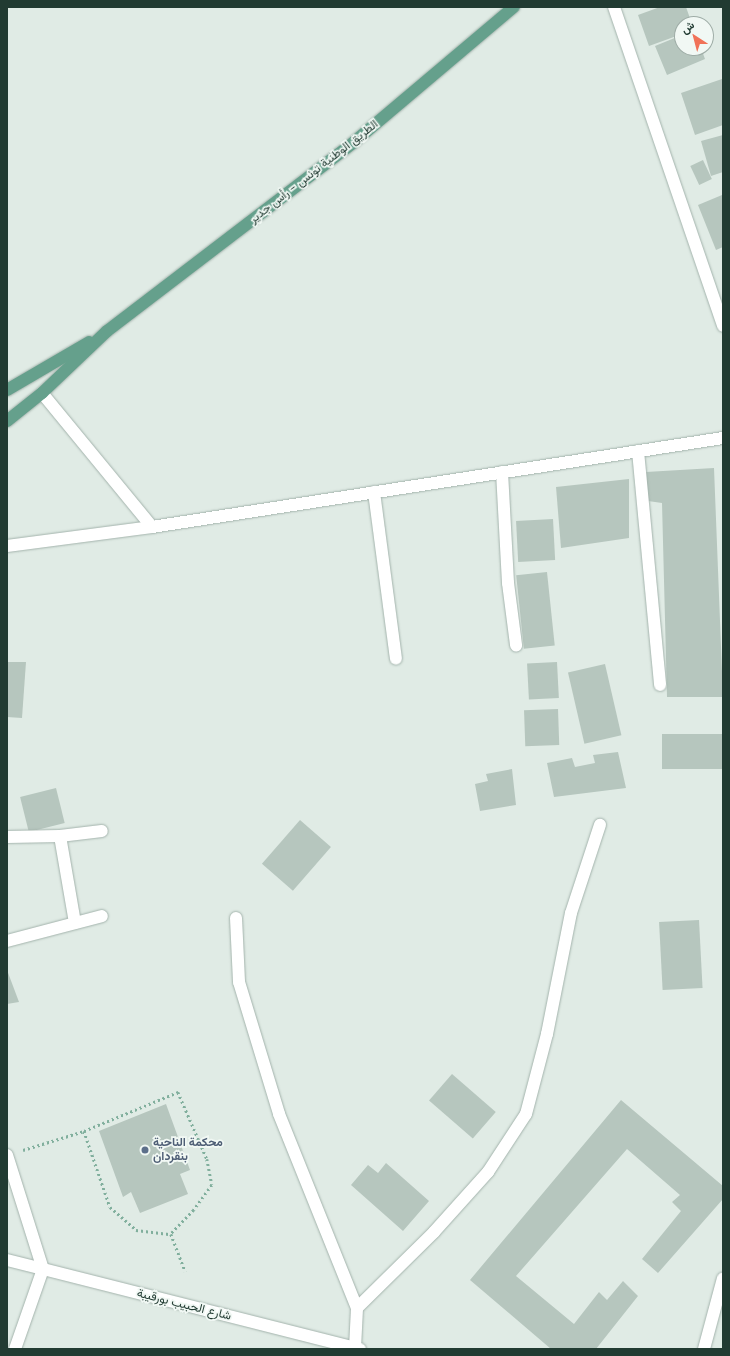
<!DOCTYPE html>
<meta charset="utf-8">
<style>
body{margin:0}
#map{position:relative;width:730px;height:1356px;overflow:hidden;background:#e0ebe5;font-family:"DM Sans",Vazirmatn,sans-serif}
div>[style]{position:absolute}
[style*='--x']{left:calc(var(--x)*1px);top:calc(var(--y)*1px);width:calc(var(--w)*1px);rotate:calc(var(--a)*1deg)}
.building>*{inset:0;background:#b6c6be;transform-origin:0 0}
.path>*{height:2.5px;margin-top:-1.25px;transform-origin:0;background:repeating-linear-gradient(90deg,#81af9d 0 2px,transparent 0 5px)}
.roads{filter:drop-shadow(0 0 1px #a3b3ac) drop-shadow(0 0 1px #a3b3ac)}
.lane>*{height:12px;margin:-6px;padding:0 6px;transform-origin:6px;border-radius:6px;background:#fff}
.street>*{height:12px;margin:-6px;padding:0 6px;transform-origin:6px;border-radius:6px;background:#fff}
.secondary>*{height:12px;margin:-6px;padding:0 6px;transform-origin:6px;border-radius:6px;background:#fff}
.primary>*{height:12px;margin:-6px;padding:0 6px;transform-origin:6px;border-radius:6px;background:#65a08c}
.dots>*{width:11px;height:11px;translate:-50% -50%;box-sizing:border-box;border:2px solid #f1f8f4;border-radius:50%}
span{translate:-50% -50%;white-space:nowrap;text-align:center;line-height:1.15;-webkit-text-stroke:3.5px #f1f8f4;paint-order:stroke}
.street-label{font-size:12px;color:#213b32}
.service-label{font-size:12px;color:#4e5e75;font-weight:700}
.left{translate:0 -50%;text-align:left}
.frame{position:absolute;inset:0;border:8px solid #213b32;pointer-events:none}
.north{position:absolute;left:674px;top:16px;width:40px;height:40px;box-sizing:border-box;background:#f1f8f4;border:1px solid #9eaca6;border-radius:50%;rotate:324deg;font-size:11px;font-weight:700;line-height:16px;text-align:center;color:#213b32}
.north::after{content:'';display:block;margin:auto;width:14px;height:18px;background:#f17258;clip-path:polygon(50% 0,100% 100%,50% 72%,0 100%)}
</style>
<div id="map">
<div class="building">
<i style="clip-path:polygon(660px 7px,686px 7px,692px 24px,682px 24px,682px 34px,649px 46px,638px 15px)"></i>
<i style="clip-path:polygon(682px 35px,682px 48px,701px 48px,705px 59px,667px 75px,655px 46px)"></i>
<i style="clip-path:polygon(722px 79px,723px 125px,695px 135px,681px 93px)"></i>
<i style="clip-path:polygon(723px 135px,723px 172px,711px 176px,701px 141px)"></i>
<i style="left:703px;top:160px;width:21px;height:14px;rotate:65deg"></i>
<i style="clip-path:polygon(722px 195px,723px 247px,716px 250px,698px 205px)"></i>
<i style="clip-path:polygon(714px 468px,723px 697px,667px 697px,662px 503px,648px 501px,646px 472px)"></i>
<i style="clip-path:polygon(629px 479px,629px 538px,561px 548px,556px 487px)"></i>
<i style="left:553px;top:519px;width:41px;height:37px;rotate:87deg"></i>
<i style="left:547px;top:572px;width:74px;height:31px;rotate:84deg"></i>
<i style="clip-path:polygon(7px 662px,26px 662px,22px 718px,7px 717px)"></i>
<i style="left:557px;top:662px;width:36px;height:30px;rotate:87deg"></i>
<i style="left:605px;top:664px;width:73px;height:38px;rotate:77deg"></i>
<i style="left:558px;top:709px;width:36px;height:34px;rotate:88deg"></i>
<i style="left:723px;top:734px;width:35px;height:61px;rotate:90deg"></i>
<i style="clip-path:polygon(618px 752px,626px 788px,554px 797px,547px 763px,572px 758px,575px 767px,595px 763px,593px 755px)"></i>
<i style="clip-path:polygon(512px 769px,516px 805px,480px 811px,475px 784px,488px 781px,486px 774px)"></i>
<i style="left:56px;top:788px;width:36px;height:37px;rotate:76deg"></i>
<i style="left:300px;top:820px;width:41px;height:58px;rotate:41deg"></i>
<i style="left:699px;top:920px;width:68px;height:40px;rotate:87deg"></i>
<i style="clip-path:polygon(7px 970px,19px 1002px,7px 1004px)"></i>
<i style="left:452px;top:1074px;width:58px;height:35px;rotate:41deg"></i>
<i style="clip-path:polygon(621px 1100px,723px 1186px,723px 1199px,658px 1273px,642px 1259px,681px 1211px,672px 1202px,680px 1195px,627px 1149px,516px 1276px,574px 1324px,599px 1292px,607px 1300px,623px 1281px,638px 1296px,596px 1349px,551px 1349px,470px 1280px)"></i>
<i style="clip-path:polygon(166px 1104px,190px 1170px,180px 1174px,188px 1194px,140px 1213px,131px 1192px,123px 1197px,99px 1131px)"></i>
<i style="clip-path:polygon(386px 1163px,429px 1201px,403px 1231px,351px 1185px,368px 1165px,378px 1173px)"></i>
</div>
<div class="path">
<i style="--x:84;--y:1131;--w:102;--a:-22.5"></i>
<i style="--x:178;--y:1092;--w:73;--a:66.6"></i>
<i style="--x:207;--y:1159;--w:26;--a:79"></i>
<i style="--x:212;--y:1185;--w:31;--a:126"></i>
<i style="--x:194;--y:1210;--w:33;--a:134"></i>
<i style="--x:23;--y:1150;--w:64;--a:-17.3"></i>
<i style="--x:84;--y:1131;--w:80;--a:71.1"></i>
<i style="--x:110;--y:1207;--w:35;--a:41"></i>
<i style="--x:136;--y:1230;--w:35;--a:7"></i>
<i style="--x:171;--y:1234;--w:40;--a:69"></i>
</div>
<div class="roads">
<div class="lane">
<i style="--x:15;--y:1349;--w:85;--a:-70.7"></i>
</div>
<div class="street">
<i style="--x:614;--y:7;--w:337;--a:71.1"></i>
<i style="--x:42;--y:393;--w:173;--a:50.6"></i>
<i style="--x:638;--y:451;--w:235;--a:84.6"></i>
<i style="--x:502;--y:472;--w:111;--a:86.9"></i>
<i style="--x:508;--y:583;--w:63;--a:82.6"></i>
<i style="--x:374;--y:492;--w:168;--a:82.5"></i>
<i style="--x:60;--y:836;--w:88;--a:80.2"></i>
<i style="--x:7;--y:837;--w:53;--a:-1.1"></i>
<i style="--x:60;--y:836;--w:42;--a:-6.8"></i>
<i style="--x:236;--y:918;--w:64;--a:87.3"></i>
<i style="--x:239;--y:982;--w:138;--a:73.1"></i>
<i style="--x:279;--y:1114;--w:209;--a:68.1"></i>
<i style="--x:7;--y:941;--w:98;--a:-14.7"></i>
<i style="--x:7;--y:1260;--w:37;--a:14"></i>
<i style="--x:355;--y:1348;--w:40;--a:-87.1"></i>
<i style="--x:357;--y:1308;--w:108;--a:-44.6"></i>
<i style="--x:434;--y:1232;--w:81;--a:-48"></i>
<i style="--x:488;--y:1172;--w:69;--a:-56.8"></i>
<i style="--x:526;--y:1114;--w:83;--a:-75.3"></i>
<i style="--x:547;--y:1034;--w:123;--a:-78.8"></i>
<i style="--x:571;--y:913;--w:93;--a:-71.8"></i>
<i style="--x:704;--y:1349;--w:73;--a:-75"></i>
</div>
<div class="secondary">
<i style="--x:7;--y:546;--w:146;--a:-7.5"></i>
<i style="--x:152;--y:527;--w:578;--a:-8.86"></i>
<i style="--x:7;--y:1155;--w:120;--a:72.5"></i>
<i style="--x:43;--y:1269;--w:327;--a:14.2"></i>
</div>
<div class="primary">
<i style="--x:7;--y:390;--w:95;--a:-30.3"></i>
<i style="--x:7;--y:421;--w:45;--a:-38.7"></i>
<i style="--x:42;--y:393;--w:90;--a:-43.6"></i>
<i style="--x:107;--y:331;--w:311;--a:-37.4"></i>
<i style="--x:354;--y:142;--w:209;--a:-40.2"></i>
</div>
</div>
<div class="dots">
<i style="left:145px;top:1150px;background:#5c6f8a"></i>
</div>
<div class="street-label">
<span style="left:314px;top:172px;rotate:-38deg">الطريق الوطنية تونس - رأس جدير</span>
<span style="left:184px;top:1305px;rotate:14deg">شارع الحبيب بورقيبة</span>
</div>
<div class="service-label">
<span class="left" style="left:153px;top:1150px">محكمة الناحية<br>بنقردان</span>
</div>
<div class="frame"></div>
<div class="north">ش</div>
</div>
